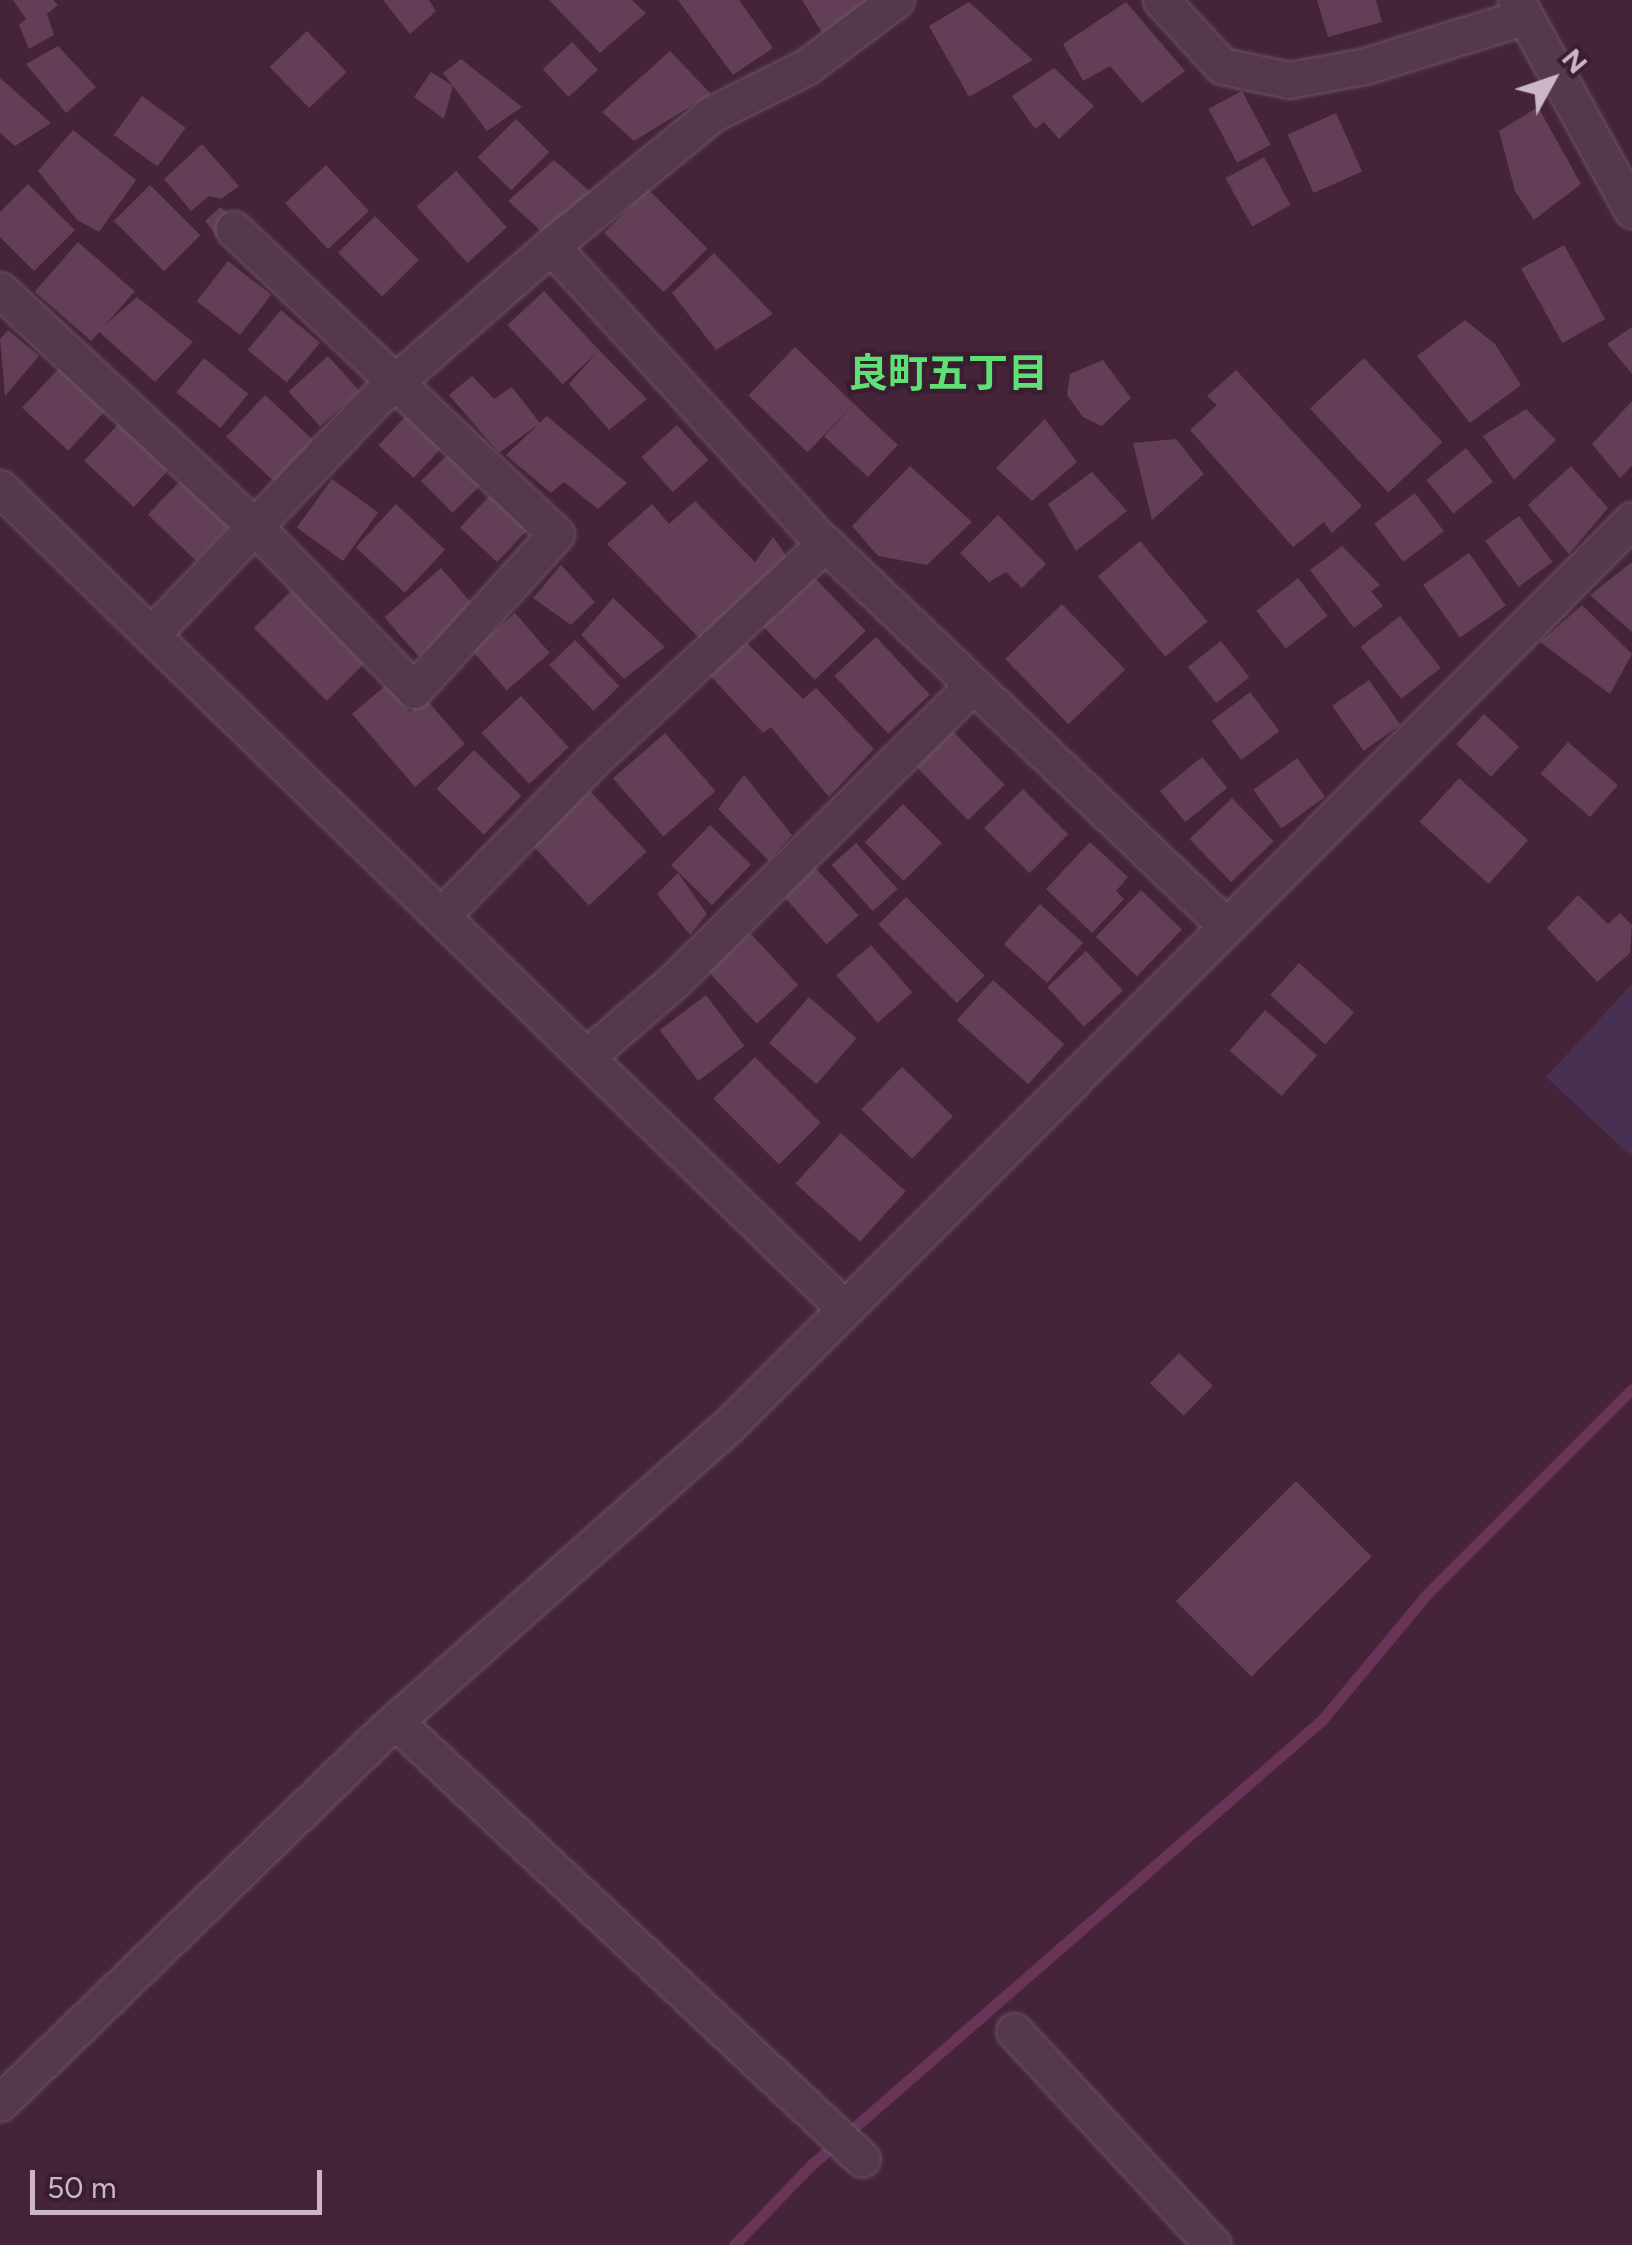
<!DOCTYPE html>
<meta charset="utf-8">
<style>
body{margin:0}
#map{position:relative;width:1632px;height:2245px;overflow:hidden;background:#45243a;font-family:Figtree,"Noto Sans JP",sans-serif}
div>[style]{position:absolute}
[style*='--x']{left:calc(var(--x)*1px);top:calc(var(--y)*1px);width:calc(var(--w)*1px);rotate:calc(var(--a)*1deg)}
.green>*{inset:0;background:#473052}
.stream>*{height:11px;margin:-5.5px;padding:0 5.5px;transform-origin:5.5px;border-radius:5.5px;background:#683457}
.building>*{inset:0;background:#623e57;transform-origin:0 0}
.roads{filter:drop-shadow(0 0 2px #6e5465) drop-shadow(0 0 2px #6e5465)}
.minor>*{height:35px;margin:-17.5px;padding:0 17.5px;transform-origin:17.5px;border-radius:17.5px;background:#54394b}
span{translate:-50% -50%;white-space:nowrap;text-align:center;line-height:1.15;-webkit-text-stroke:9px #391e30;paint-order:stroke}
.neighbourhood-label{font-size:40px;color:#5fdf76;font-weight:700}
.north{position:absolute;left:1502px;top:30px;width:100px;height:100px;-webkit-text-stroke:8px #391e30;paint-order:stroke;rotate:50deg;font-size:28px;font-weight:700;line-height:40px;text-align:center;color:#cdb6c5}
.north::after{content:'';display:block;margin:auto;width:35px;height:45px;background:#cdb6c5;clip-path:polygon(50% 0,100% 100%,50% 72%,0 100%)}
.scale{position:absolute;left:30px;top:2170px;width:292px;height:45px;box-sizing:border-box;border:5px solid #cdb6c5;border-top:0;padding-left:12px;font-size:30px;line-height:35px;white-space:nowrap;color:#cdb6c5;-webkit-text-stroke:8px #391e30;paint-order:stroke}
</style>
<div id="map">
<div class="green">
<i style="clip-path:polygon(1632px 984px,1632px 1157px,1546px 1077px)"></i>
</div>
<div class="stream">
<i style="--x:734;--y:2245;--w:110;--a:-46.1"></i>
<i style="--x:810;--y:2166;--w:679;--a:-41.06"></i>
<i style="--x:1322;--y:1720;--w:165;--a:-50.2"></i>
<i style="--x:1428;--y:1593;--w:288;--a:-45"></i>
</div>
<div class="building">
<i style="clip-path:polygon(13px 0,53px 0,58px 5px,47px 14px,54px 35px,29px 49px,19px 25px,26px 19px)"></i>
<i style="clip-path:polygon(383px 0,429px 0,436px 11px,410px 34px)"></i>
<i style="clip-path:polygon(549px 0,632px 0,646px 13px,600px 53px)"></i>
<i style="clip-path:polygon(678px 0,739px 0,773px 48px,733px 75px)"></i>
<i style="clip-path:polygon(802px 0,870px 0,832px 49px)"></i>
<i style="clip-path:polygon(1317px 0,1376px 0,1382px 22px,1328px 37px)"></i>
<i style="clip-path:polygon(969px 2px,1033px 60px,969px 97px,929px 26px)"></i>
<i style="clip-path:polygon(1126px 2px,1185px 71px,1142px 103px,1110px 66px,1083px 81px,1063px 44px)"></i>
<i style="left:307px;top:31px;width:57px;height:52px;rotate:46deg"></i>
<i style="left:572px;top:42px;width:38px;height:40px;rotate:47deg"></i>
<i style="clip-path:polygon(58px 46px,96px 87px,66px 113px,26px 64px)"></i>
<i style="clip-path:polygon(670px 51px,711px 94px,634px 141px,602px 112px)"></i>
<i style="clip-path:polygon(461px 59px,522px 107px,487px 131px,443px 73px)"></i>
<i style="clip-path:polygon(1054px 68px,1094px 106px,1059px 139px,1044px 122px,1035px 129px,1012px 96px)"></i>
<i style="clip-path:polygon(431px 72px,453px 86px,444px 119px,414px 97px)"></i>
<i style="clip-path:polygon(0 78px,51px 123px,15px 146px,0 133px)"></i>
<i style="left:1242px;top:91px;width:61px;height:38px;rotate:62deg"></i>
<i style="left:142px;top:96px;width:54px;height:48px;rotate:36deg"></i>
<i style="clip-path:polygon(1538px 107px,1581px 184px,1534px 220px,1515px 191px,1499px 131px)"></i>
<i style="left:1336px;top:113px;width:64px;height:53px;rotate:66deg"></i>
<i style="left:516px;top:119px;width:47px;height:54px;rotate:45deg"></i>
<i style="clip-path:polygon(73px 130px,136px 180px,99px 232px,77px 220px,38px 171px)"></i>
<i style="clip-path:polygon(202px 144px,239px 186px,221px 199px,209px 196px,191px 211px,164px 179px)"></i>
<i style="left:1264px;top:157px;width:55px;height:44px;rotate:61deg"></i>
<i style="clip-path:polygon(554px 160px,594px 195px,543px 233px,508px 201px)"></i>
<i style="left:326px;top:165px;width:63px;height:56px;rotate:47deg"></i>
<i style="left:456px;top:171px;width:76px;height:53px;rotate:48deg"></i>
<i style="clip-path:polygon(28px 184px,75px 230px,34px 271px,0 237px,0 212px)"></i>
<i style="left:150px;top:185px;width:71px;height:51px;rotate:45deg"></i>
<i style="left:648px;top:189px;width:84px;height:62px;rotate:45deg"></i>
<i style="clip-path:polygon(220px 207px,241px 222px,220px 240px,205px 221px)"></i>
<i style="left:375px;top:216px;width:62px;height:52px;rotate:45deg"></i>
<i style="left:78px;top:242px;width:75px;height:66px;rotate:41deg"></i>
<i style="left:1564px;top:245px;width:85px;height:49px;rotate:61deg"></i>
<i style="clip-path:polygon(714px 253px,773px 314px,716px 350px,672px 293px)"></i>
<i style="left:228px;top:261px;width:55px;height:51px;rotate:38deg"></i>
<i style="left:544px;top:291px;width:81px;height:50px;rotate:47deg"></i>
<i style="clip-path:polygon(137px 297px,193px 342px,155px 382px,98px 331px)"></i>
<i style="left:281px;top:310px;width:51px;height:52px;rotate:40deg"></i>
<i style="clip-path:polygon(1465px 320px,1495px 344px,1521px 385px,1470px 423px,1417px 356px)"></i>
<i style="clip-path:polygon(1632px 327px,1632px 374px,1607px 344px)"></i>
<i style="clip-path:polygon(8px 330px,39px 356px,5px 396px,0 339px)"></i>
<i style="left:795px;top:347px;width:82px;height:67px;rotate:44deg"></i>
<i style="clip-path:polygon(599px 350px,647px 399px,609px 430px,569px 384px)"></i>
<i style="left:328px;top:356px;width:47px;height:53px;rotate:48deg"></i>
<i style="left:204px;top:358px;width:57px;height:44px;rotate:39deg"></i>
<i style="left:1364px;top:358px;width:115px;height:74px;rotate:47deg"></i>
<i style="clip-path:polygon(1103px 360px,1131px 398px,1102px 426px,1083px 417px,1067px 395px,1070px 374px)"></i>
<i style="left:61px;top:366px;width:63px;height:57px;rotate:43deg"></i>
<i style="clip-path:polygon(1236px 370px,1362px 506px,1332px 533px,1324px 522px,1293px 547px,1190px 430px,1217px 405px,1207px 396px)"></i>
<i style="clip-path:polygon(472px 376px,494px 399px,512px 387px,540px 423px,499px 453px,449px 395px)"></i>
<i style="left:265px;top:395px;width:71px;height:57px;rotate:43deg"></i>
<i style="clip-path:polygon(1632px 401px,1632px 466px,1620px 478px,1592px 444px)"></i>
<i style="left:854px;top:404px;width:60px;height:44px;rotate:43deg"></i>
<i style="left:416px;top:405px;width:48px;height:55px;rotate:43deg"></i>
<i style="clip-path:polygon(1526px 409px,1556px 440px,1514px 480px,1483px 436px)"></i>
<i style="clip-path:polygon(547px 416px,627px 483px,598px 509px,564px 482px,551px 493px,506px 455px)"></i>
<i style="left:123px;top:419px;width:68px;height:57px;rotate:43deg"></i>
<i style="clip-path:polygon(1045px 419px,1077px 462px,1032px 501px,996px 468px)"></i>
<i style="left:677px;top:425px;width:47px;height:48px;rotate:48deg"></i>
<i style="clip-path:polygon(1176px 439px,1204px 474px,1152px 520px,1133px 443px)"></i>
<i style="left:457px;top:445px;width:45px;height:51px;rotate:45deg"></i>
<i style="left:1466px;top:448px;width:43px;height:51px;rotate:51deg"></i>
<i style="clip-path:polygon(910px 466px,972px 522px,927px 565px,878px 556px,852px 526px)"></i>
<i style="clip-path:polygon(1571px 466px,1608px 508px,1569px 554px,1528px 505px)"></i>
<i style="clip-path:polygon(1092px 472px,1127px 511px,1076px 551px,1048px 504px)"></i>
<i style="left:184px;top:477px;width:67px;height:52px;rotate:44deg"></i>
<i style="left:332px;top:479px;width:57px;height:60px;rotate:36deg"></i>
<i style="left:494px;top:491px;width:51px;height:50px;rotate:43deg"></i>
<i style="left:1415px;top:493px;width:48px;height:51px;rotate:53deg"></i>
<i style="clip-path:polygon(695px 501px,755px 562px,773px 537px,789px 559px,699px 638px,607px 544px,652px 504px,669px 524px)"></i>
<i style="left:396px;top:504px;width:67px;height:59px;rotate:43deg"></i>
<i style="clip-path:polygon(998px 515px,1046px 564px,1022px 588px,1006px 572px,989px 582px,960px 553px)"></i>
<i style="left:1519px;top:516px;width:57px;height:42px;rotate:54deg"></i>
<i style="left:1140px;top:541px;width:105px;height:55px;rotate:50deg"></i>
<i style="clip-path:polygon(1342px 546px,1380px 585px,1371px 591px,1383px 606px,1354px 628px,1310px 570px)"></i>
<i style="left:1469px;top:553px;width:64px;height:56px;rotate:55deg"></i>
<i style="clip-path:polygon(1632px 562px,1632px 632px,1590px 595px)"></i>
<i style="clip-path:polygon(561px 565px,595px 602px,571px 625px,533px 598px)"></i>
<i style="left:441px;top:568px;width:52px;height:75px;rotate:49deg"></i>
<i style="left:813px;top:576px;width:76px;height:71px;rotate:46deg"></i>
<i style="left:1298px;top:578px;width:48px;height:53px;rotate:52deg"></i>
<i style="left:297px;top:585px;width:103px;height:61px;rotate:45deg"></i>
<i style="clip-path:polygon(613px 598px,665px 647px,624px 679px,581px 635px)"></i>
<i style="left:1062px;top:604px;width:91px;height:79px;rotate:46deg"></i>
<i style="clip-path:polygon(1582px 605px,1632px 654px,1610px 694px,1540px 642px)"></i>
<i style="left:515px;top:613px;width:53px;height:57px;rotate:49deg"></i>
<i style="left:1400px;top:616px;width:66px;height:50px;rotate:52deg"></i>
<i style="left:876px;top:637px;width:79px;height:57px;rotate:47deg"></i>
<i style="left:575px;top:640px;width:64px;height:36px;rotate:46deg"></i>
<i style="clip-path:polygon(744px 640px,803px 699px,816px 688px,874px 749px,829px 797px,771px 727px,763px 733px,707px 672px)"></i>
<i style="left:1221px;top:641px;width:46px;height:42px;rotate:52deg"></i>
<i style="left:1369px;top:680px;width:55px;height:45px;rotate:55deg"></i>
<i style="clip-path:polygon(386px 685px,410px 712px,426px 699px,465px 744px,415px 787px,352px 714px)"></i>
<i style="left:1250px;top:692px;width:49px;height:48px;rotate:53deg"></i>
<i style="left:521px;top:696px;width:70px;height:54px;rotate:47deg"></i>
<i style="left:1484px;top:714px;width:48px;height:41px;rotate:43deg"></i>
<i style="left:947px;top:725px;width:83px;height:51px;rotate:46deg"></i>
<i style="left:665px;top:733px;width:77px;height:69px;rotate:49deg"></i>
<i style="left:1568px;top:742px;width:66px;height:42px;rotate:41deg"></i>
<i style="left:474px;top:750px;width:66px;height:54px;rotate:44deg"></i>
<i style="left:1202px;top:757px;width:40px;height:54px;rotate:51deg"></i>
<i style="left:1297px;top:758px;width:48px;height:54px;rotate:54deg"></i>
<i style="clip-path:polygon(744px 775px,792px 835px,769px 861px,718px 809px)"></i>
<i style="left:1459px;top:778px;width:93px;height:59px;rotate:42deg"></i>
<i style="left:1023px;top:789px;width:64px;height:55px;rotate:45deg"></i>
<i style="left:590px;top:791px;width:83px;height:79px;rotate:47deg"></i>
<i style="left:1232px;top:798px;width:60px;height:59px;rotate:46deg"></i>
<i style="left:903px;top:804px;width:55px;height:54px;rotate:45deg"></i>
<i style="left:710px;top:825px;width:57px;height:56px;rotate:44deg"></i>
<i style="clip-path:polygon(1090px 842px,1128px 877px,1116px 891px,1124px 899px,1092px 933px,1046px 889px)"></i>
<i style="left:856px;top:843px;width:62px;height:33px;rotate:48deg"></i>
<i style="left:805px;top:856px;width:80px;height:43px;rotate:48deg"></i>
<i style="clip-path:polygon(678px 873px,707px 914px,690px 935px,657px 894px)"></i>
<i style="left:1141px;top:890px;width:57px;height:65px;rotate:44deg"></i>
<i style="clip-path:polygon(1578px 895px,1608px 924px,1620px 913px,1632px 925px,1630px 953px,1597px 982px,1547px 928px)"></i>
<i style="left:906px;top:897px;width:111px;height:39px;rotate:45deg"></i>
<i style="left:1040px;top:904px;width:58px;height:54px;rotate:42deg"></i>
<i style="left:750px;top:933px;width:71px;height:57px;rotate:47deg"></i>
<i style="left:871px;top:945px;width:63px;height:46px;rotate:49deg"></i>
<i style="left:1086px;top:951px;width:54px;height:53px;rotate:47deg"></i>
<i style="left:1299px;top:963px;width:74px;height:43px;rotate:42deg"></i>
<i style="left:993px;top:980px;width:96px;height:54px;rotate:42deg"></i>
<i style="left:706px;top:995px;width:64px;height:58px;rotate:53deg"></i>
<i style="left:809px;top:997px;width:63px;height:61px;rotate:41deg"></i>
<i style="left:1265px;top:1010px;width:69px;height:54px;rotate:41deg"></i>
<i style="left:755px;top:1057px;width:93px;height:59px;rotate:45deg"></i>
<i style="left:902px;top:1067px;width:71px;height:59px;rotate:44deg"></i>
<i style="left:841px;top:1133px;width:87px;height:68px;rotate:42deg"></i>
<i style="left:1179px;top:1353px;width:47px;height:42px;rotate:44deg"></i>
<i style="left:1296px;top:1481px;width:107px;height:170px;rotate:45deg"></i>
</div>
<div class="roads">
<div class="minor">
<i style="--x:1161;--y:0;--w:90;--a:47.3"></i>
<i style="--x:1222;--y:66;--w:68;--a:11.8"></i>
<i style="--x:1289;--y:80;--w:77;--a:-10.4"></i>
<i style="--x:1365;--y:66;--w:165;--a:-17.2"></i>
<i style="--x:1516;--y:0;--w:240;--a:61.1"></i>
<i style="--x:551;--y:246;--w:392;--a:47.5"></i>
<i style="--x:816;--y:535;--w:564;--a:43.63"></i>
<i style="--x:0;--y:290;--w:347;--a:42.9"></i>
<i style="--x:254;--y:526;--w:229;--a:45.7"></i>
<i style="--x:414;--y:690;--w:211;--a:-47.7"></i>
<i style="--x:556;--y:534;--w:444;--a:-136.6"></i>
<i style="--x:0;--y:488;--w:1178;--a:44.17"></i>
<i style="--x:152;--y:634;--w:327;--a:-46.4"></i>
<i style="--x:378;--y:397;--w:230;--a:-41.1"></i>
<i style="--x:551;--y:246;--w:208;--a:-39.3"></i>
<i style="--x:712;--y:114;--w:105;--a:-26.6"></i>
<i style="--x:806;--y:67;--w:112;--a:-36.7"></i>
<i style="--x:441;--y:916;--w:218;--a:-45.7"></i>
<i style="--x:593;--y:760;--w:317;--a:-43"></i>
<i style="--x:586;--y:1057;--w:116;--a:-40.8"></i>
<i style="--x:674;--y:981;--w:421;--a:-44.7"></i>
<i style="--x:395;--y:1721;--w:640;--a:43.16"></i>
<i style="--x:1014;--y:2031;--w:292;--a:47.1"></i>
<i style="--x:0;--y:2103;--w:532;--a:-44.09"></i>
<i style="--x:382;--y:1733;--w:461;--a:-41.6"></i>
<i style="--x:727;--y:1427;--w:1281;--a:-45.06"></i>
</div>
</div>
<div class="neighbourhood-label">
<span style="left:948px;top:373px">良町五丁目</span>
</div>
<div class="north">N</div>
<div class="scale">50 m</div>
</div>
